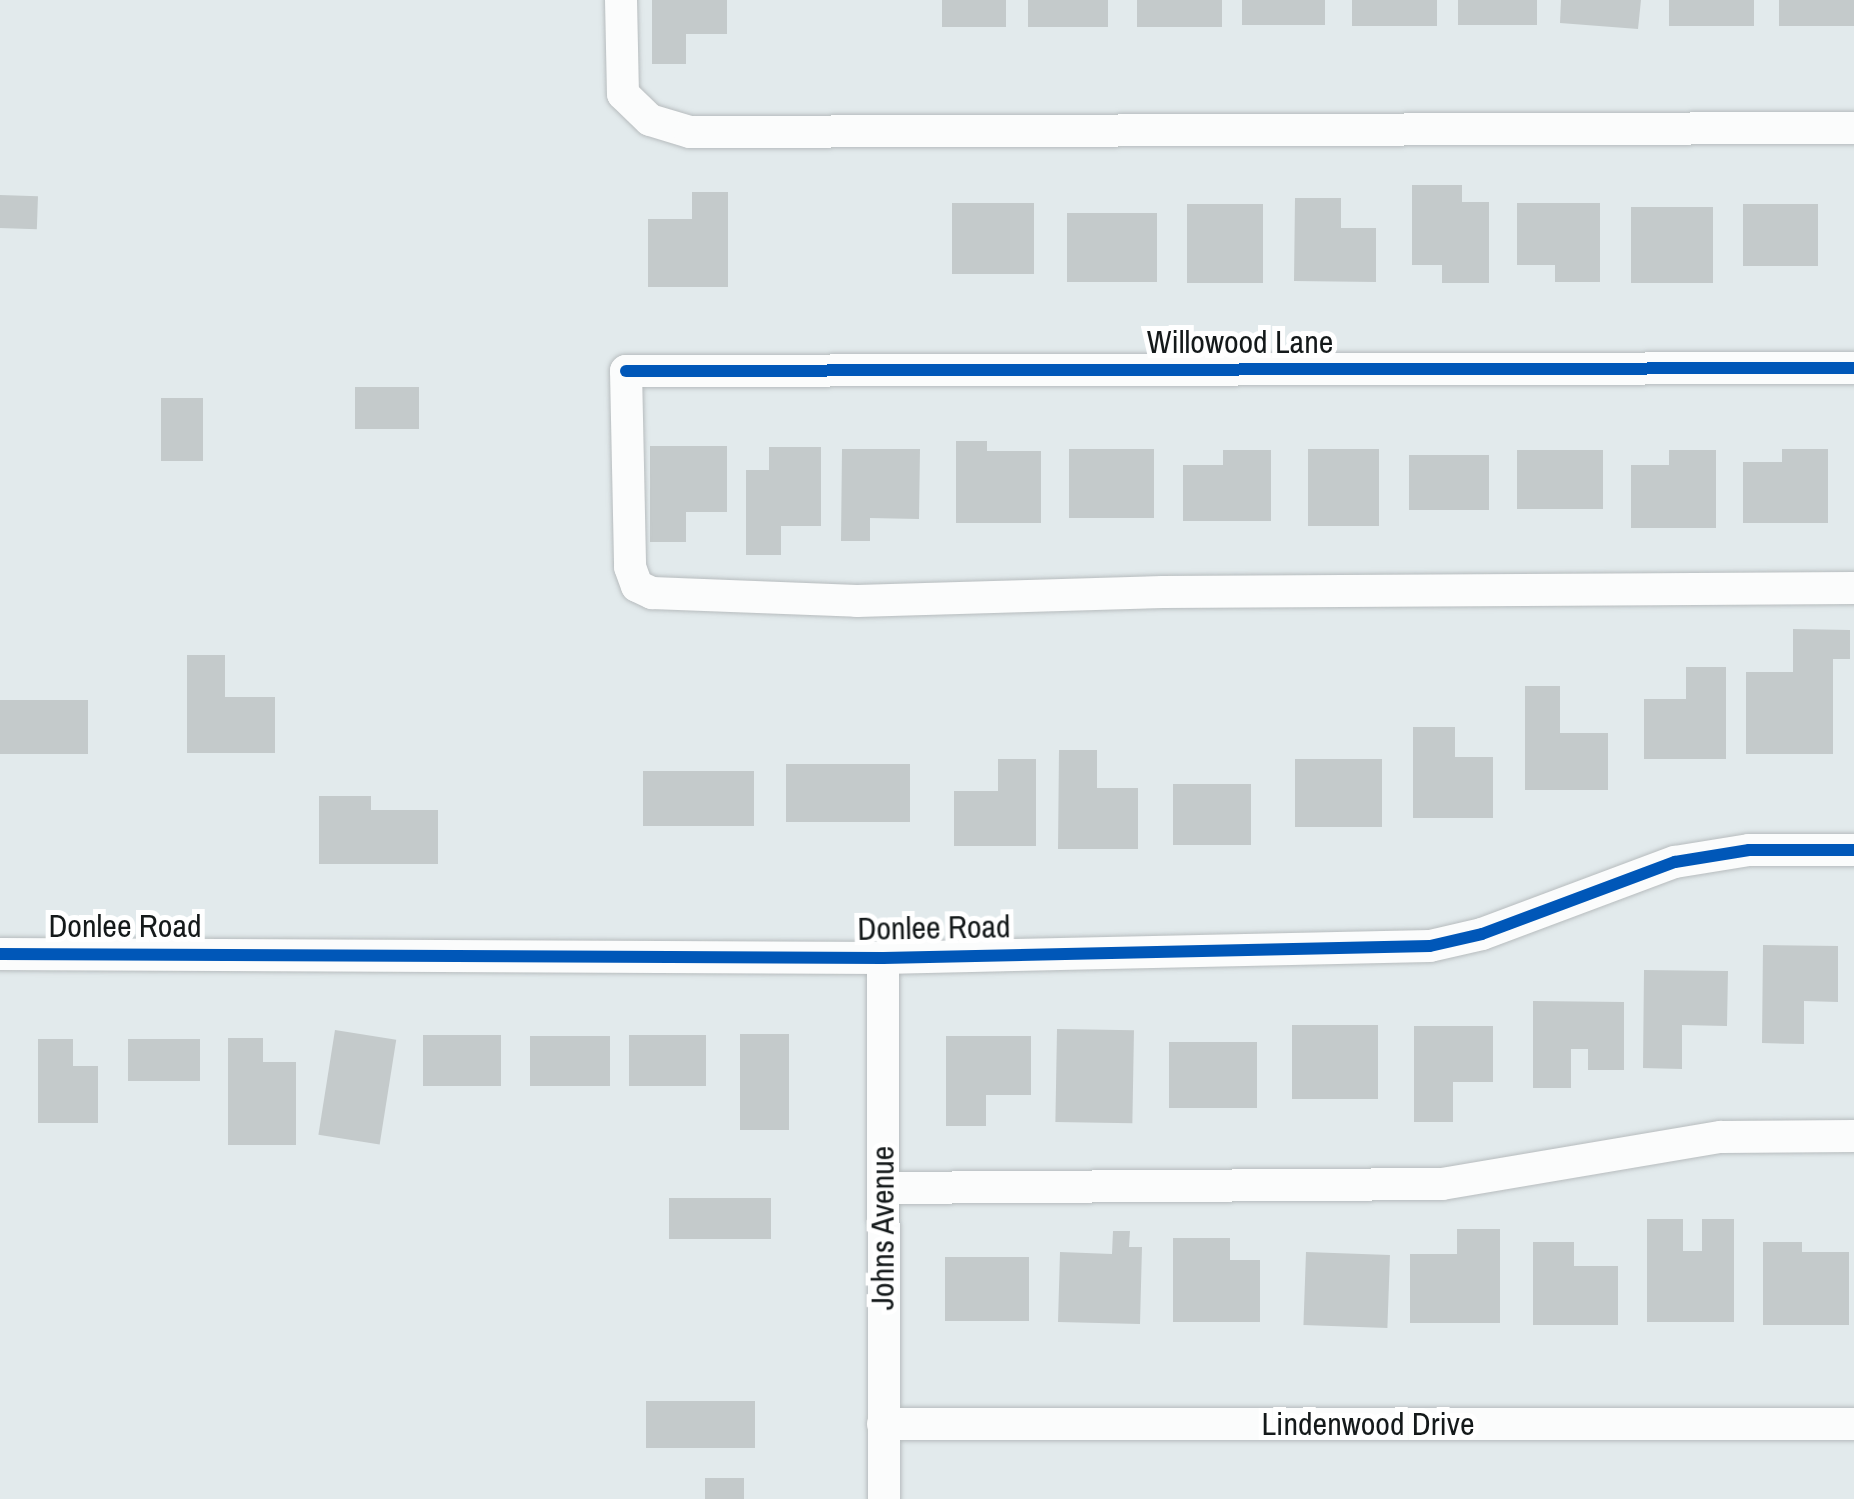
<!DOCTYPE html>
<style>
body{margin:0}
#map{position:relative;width:1854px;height:1499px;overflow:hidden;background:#e2eaec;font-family:"Archivo Narrow",sans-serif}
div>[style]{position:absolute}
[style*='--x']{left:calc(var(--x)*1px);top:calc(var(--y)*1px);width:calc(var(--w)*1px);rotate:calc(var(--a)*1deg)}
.building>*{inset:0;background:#c4cacb;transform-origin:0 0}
.roads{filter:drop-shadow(0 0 2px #b7bcbe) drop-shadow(0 0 2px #b7bcbe)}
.minor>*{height:32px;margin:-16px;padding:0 16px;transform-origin:16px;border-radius:16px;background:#fbfcfc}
.cycleway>*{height:12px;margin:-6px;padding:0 6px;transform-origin:6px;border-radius:6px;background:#0057b8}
span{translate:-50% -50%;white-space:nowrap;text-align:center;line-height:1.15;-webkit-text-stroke:10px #fff;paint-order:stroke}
.street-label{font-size:32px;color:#14191a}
</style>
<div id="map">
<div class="building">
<i style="clip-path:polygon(652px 0,727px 0,727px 34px,686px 34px,686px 64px,652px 64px)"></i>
<i style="left:942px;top:0;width:64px;height:27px"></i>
<i style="left:1028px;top:0;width:80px;height:27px"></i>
<i style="left:1137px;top:0;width:85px;height:27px"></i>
<i style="left:1242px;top:0;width:83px;height:25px"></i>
<i style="left:1352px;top:0;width:85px;height:26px"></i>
<i style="left:1458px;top:0;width:79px;height:25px"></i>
<i style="clip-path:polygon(1561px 0,1641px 0,1638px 29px,1560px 23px)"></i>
<i style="left:1669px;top:0;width:85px;height:26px"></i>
<i style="left:1779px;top:0;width:75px;height:26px"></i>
<i style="clip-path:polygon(1412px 185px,1462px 185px,1462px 202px,1489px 202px,1489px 283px,1442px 283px,1442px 265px,1412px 265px)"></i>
<i style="clip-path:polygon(692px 192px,728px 192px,728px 287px,648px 287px,648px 219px,692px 219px)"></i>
<i style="left:0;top:195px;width:38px;height:33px;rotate:2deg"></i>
<i style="clip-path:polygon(1295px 198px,1341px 198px,1341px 228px,1376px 228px,1376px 282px,1294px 281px)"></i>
<i style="left:952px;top:203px;width:82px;height:71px"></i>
<i style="clip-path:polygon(1517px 203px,1600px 203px,1600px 282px,1555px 282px,1555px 265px,1517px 265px)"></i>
<i style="left:1187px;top:204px;width:76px;height:79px"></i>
<i style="left:1743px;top:204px;width:75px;height:62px"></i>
<i style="left:1631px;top:207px;width:82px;height:76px"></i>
<i style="left:1067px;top:213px;width:90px;height:69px"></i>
<i style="left:355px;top:387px;width:64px;height:42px"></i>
<i style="left:161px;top:398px;width:42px;height:63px"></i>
<i style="clip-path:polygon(956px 441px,987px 441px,987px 451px,1041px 451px,1041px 523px,956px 523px)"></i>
<i style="clip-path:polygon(650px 446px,727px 446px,727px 512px,686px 512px,686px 542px,650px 542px)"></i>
<i style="clip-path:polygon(769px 447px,821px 447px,821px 526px,781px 526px,781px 555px,746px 555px,746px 470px,769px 470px)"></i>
<i style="clip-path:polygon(842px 449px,920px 449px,919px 519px,870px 518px,870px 541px,841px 541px)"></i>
<i style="left:1069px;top:449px;width:85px;height:69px"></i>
<i style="left:1308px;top:449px;width:71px;height:77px"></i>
<i style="clip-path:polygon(1782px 449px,1828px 449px,1828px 523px,1743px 523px,1743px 462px,1782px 462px)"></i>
<i style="clip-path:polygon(1223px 450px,1271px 450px,1271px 521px,1183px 521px,1183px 465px,1223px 465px)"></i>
<i style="left:1517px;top:450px;width:86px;height:59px"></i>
<i style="clip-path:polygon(1669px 450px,1716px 450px,1716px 528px,1631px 528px,1631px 465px,1669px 465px)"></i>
<i style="left:1409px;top:455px;width:80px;height:55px"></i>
<i style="clip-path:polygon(1793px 629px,1850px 630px,1850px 659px,1833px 659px,1833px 754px,1746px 754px,1746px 672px,1793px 672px)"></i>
<i style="clip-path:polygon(187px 655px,225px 655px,225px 697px,275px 697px,275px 753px,187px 753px)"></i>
<i style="clip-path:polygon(1686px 667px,1726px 667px,1726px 759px,1644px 759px,1644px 699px,1686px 699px)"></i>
<i style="clip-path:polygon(1525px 686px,1560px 686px,1560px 733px,1608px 733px,1608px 790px,1525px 790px)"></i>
<i style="left:0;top:700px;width:88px;height:54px"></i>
<i style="clip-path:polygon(1413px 727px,1455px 727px,1455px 757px,1493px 757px,1493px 818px,1413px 818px)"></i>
<i style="clip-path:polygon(1059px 750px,1097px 750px,1097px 788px,1138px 788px,1138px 849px,1058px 849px)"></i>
<i style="clip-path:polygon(998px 759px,1036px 759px,1036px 846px,954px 846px,954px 791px,998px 791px)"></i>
<i style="left:1295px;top:759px;width:87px;height:68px"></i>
<i style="left:786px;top:764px;width:124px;height:58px"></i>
<i style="left:643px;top:771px;width:111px;height:55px"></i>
<i style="left:1173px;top:784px;width:78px;height:61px"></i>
<i style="clip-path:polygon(319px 796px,371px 796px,371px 810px,438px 810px,438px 864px,319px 864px)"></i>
<i style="clip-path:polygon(1763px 945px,1838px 946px,1838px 1002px,1804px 1001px,1804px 1044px,1762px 1043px)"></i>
<i style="clip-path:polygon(1644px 970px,1728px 971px,1727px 1026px,1682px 1025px,1682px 1069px,1643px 1068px)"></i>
<i style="clip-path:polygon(1533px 1001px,1624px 1002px,1624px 1070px,1588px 1070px,1588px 1049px,1571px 1049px,1571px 1088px,1533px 1088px)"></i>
<i style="left:1292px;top:1025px;width:86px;height:74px"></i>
<i style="clip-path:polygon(1414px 1026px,1493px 1026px,1493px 1082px,1453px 1082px,1453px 1122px,1414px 1122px)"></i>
<i style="left:1057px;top:1029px;width:77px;height:93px;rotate:1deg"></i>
<i style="left:335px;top:1030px;width:62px;height:106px;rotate:9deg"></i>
<i style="left:740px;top:1034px;width:49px;height:96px"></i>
<i style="left:423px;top:1035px;width:78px;height:51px"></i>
<i style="left:629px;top:1035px;width:77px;height:51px"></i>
<i style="left:530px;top:1036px;width:80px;height:50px"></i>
<i style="clip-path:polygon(946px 1036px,1031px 1036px,1031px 1095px,986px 1095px,986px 1126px,946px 1126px)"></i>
<i style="clip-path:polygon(228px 1038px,263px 1038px,263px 1062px,296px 1062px,296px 1145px,228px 1145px)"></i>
<i style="clip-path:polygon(38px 1039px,73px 1039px,73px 1066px,98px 1066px,98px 1123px,38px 1123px)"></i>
<i style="left:128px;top:1039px;width:72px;height:42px"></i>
<i style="left:1169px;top:1042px;width:88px;height:66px"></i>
<i style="left:669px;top:1198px;width:102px;height:41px"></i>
<i style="clip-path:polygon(1647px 1219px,1683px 1219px,1683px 1251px,1702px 1251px,1702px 1219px,1734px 1219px,1734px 1322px,1647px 1322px)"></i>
<i style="clip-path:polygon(1457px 1229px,1500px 1229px,1500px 1323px,1410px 1323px,1410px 1254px,1457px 1254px)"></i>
<i style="clip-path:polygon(1113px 1231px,1130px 1231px,1129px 1247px,1142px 1247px,1140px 1324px,1058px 1322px,1060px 1252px,1112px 1254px)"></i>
<i style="clip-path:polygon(1173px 1238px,1230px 1238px,1230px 1260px,1260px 1260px,1260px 1322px,1173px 1322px)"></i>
<i style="clip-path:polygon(1533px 1242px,1574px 1242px,1574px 1266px,1618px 1266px,1618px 1325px,1533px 1325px)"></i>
<i style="clip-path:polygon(1763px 1242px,1802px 1242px,1802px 1252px,1849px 1252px,1849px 1325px,1763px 1325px)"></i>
<i style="left:1306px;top:1252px;width:84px;height:73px;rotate:2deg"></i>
<i style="left:945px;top:1257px;width:84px;height:64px"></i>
<i style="left:646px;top:1401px;width:109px;height:47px"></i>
<i style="left:705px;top:1478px;width:39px;height:21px"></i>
</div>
<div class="roads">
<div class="minor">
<i style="--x:621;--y:0;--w:94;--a:88.8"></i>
<i style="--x:623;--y:94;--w:37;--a:44"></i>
<i style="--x:650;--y:120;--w:42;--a:16.7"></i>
<i style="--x:690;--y:132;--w:1164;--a:-0.2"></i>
<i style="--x:1854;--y:368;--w:1228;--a:179.86"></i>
<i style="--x:626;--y:371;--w:196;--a:88.8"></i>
<i style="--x:630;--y:567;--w:20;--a:70"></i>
<i style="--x:637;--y:586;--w:17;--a:25"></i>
<i style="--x:652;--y:593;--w:205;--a:2.2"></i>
<i style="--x:857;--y:601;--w:306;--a:-1.7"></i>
<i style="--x:1163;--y:592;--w:691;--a:-0.33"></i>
<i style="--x:0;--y:954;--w:883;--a:0.26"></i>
<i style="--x:883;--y:958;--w:547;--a:-1.26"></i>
<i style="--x:1430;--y:946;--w:53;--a:-13"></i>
<i style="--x:1482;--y:934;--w:206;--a:-20.5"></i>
<i style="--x:1675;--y:862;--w:75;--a:-9.2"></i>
<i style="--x:1749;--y:850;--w:105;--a:0"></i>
<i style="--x:883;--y:958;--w:541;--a:89.89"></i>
<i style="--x:883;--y:1188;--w:559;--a:-0.41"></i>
<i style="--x:1442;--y:1184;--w:283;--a:-9.6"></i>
<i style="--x:1721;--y:1137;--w:133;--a:-0.4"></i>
<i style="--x:883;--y:1424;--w:971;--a:0"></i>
</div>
</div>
<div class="cycleway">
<i style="--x:626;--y:371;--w:1228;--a:-0.14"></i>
<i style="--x:0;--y:954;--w:883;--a:0.26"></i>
<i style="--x:883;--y:958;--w:547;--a:-1.26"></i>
<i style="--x:1430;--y:946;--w:53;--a:-13"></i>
<i style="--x:1482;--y:934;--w:206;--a:-20.5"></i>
<i style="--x:1675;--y:862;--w:75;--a:-9.2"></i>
<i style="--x:1749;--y:850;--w:105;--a:0"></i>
</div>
<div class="street-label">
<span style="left:1240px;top:342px">Willowood Lane</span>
<span style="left:125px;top:926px">Donlee Road</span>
<span style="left:934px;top:928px;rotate:-1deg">Donlee Road</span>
<span style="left:883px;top:1228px;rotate:-90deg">Johns Avenue</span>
<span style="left:1368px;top:1424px">Lindenwood Drive</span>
</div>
</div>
